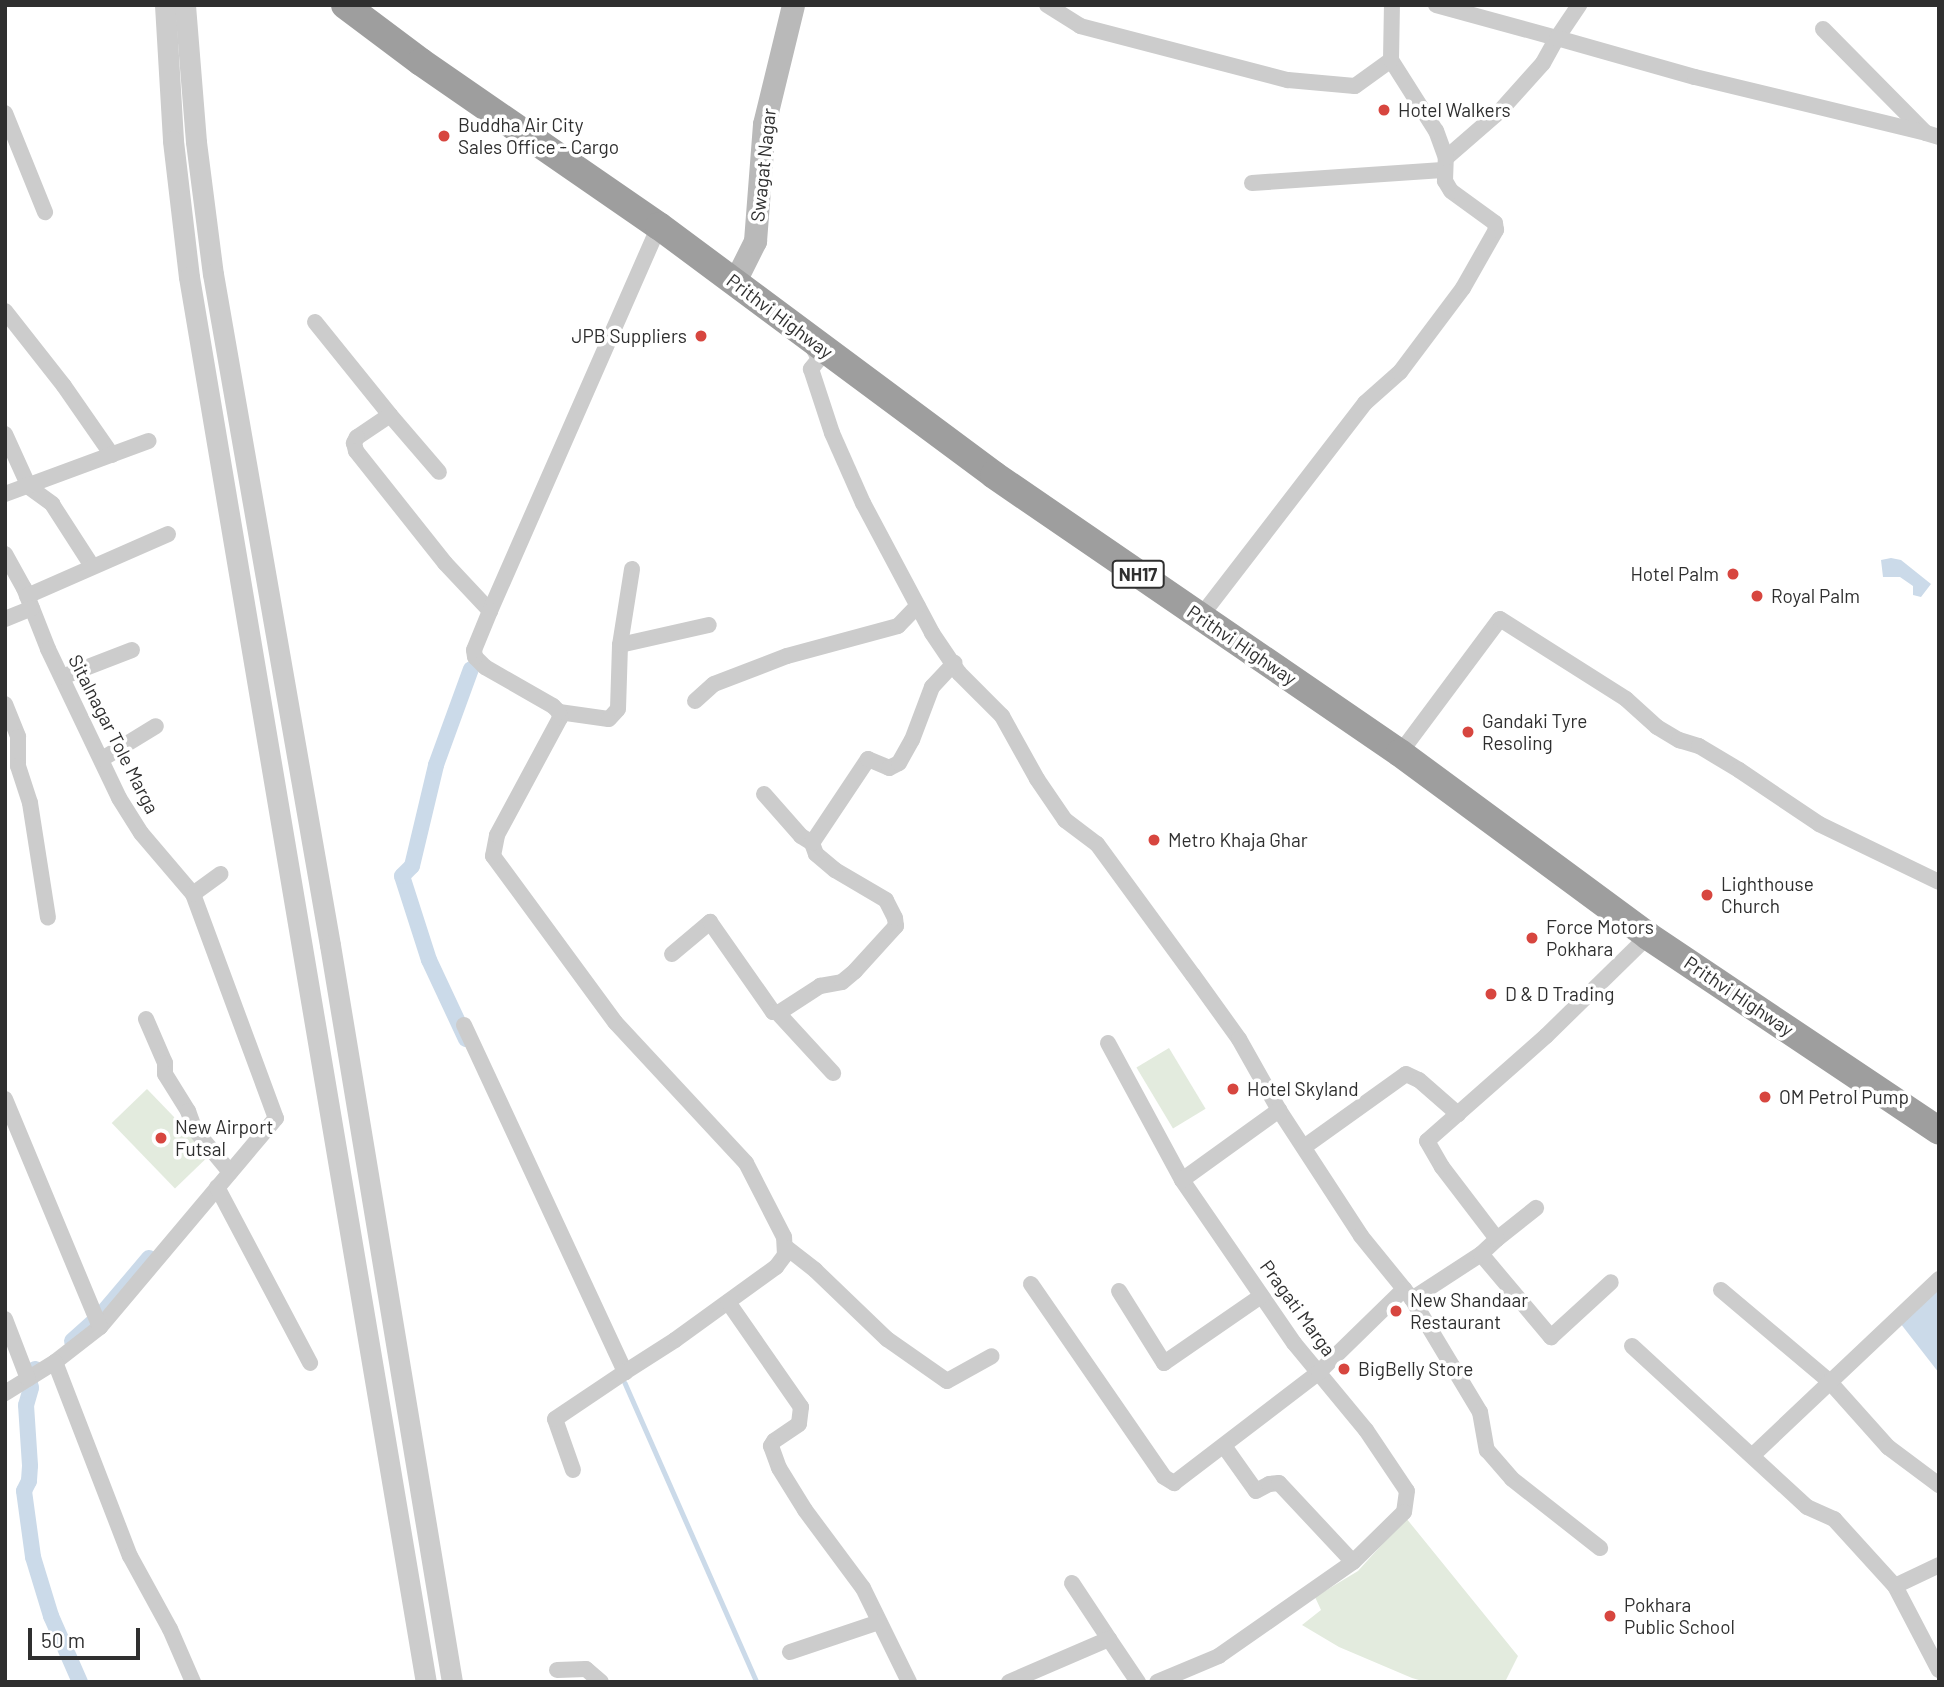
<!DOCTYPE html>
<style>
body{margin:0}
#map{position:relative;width:1944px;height:1687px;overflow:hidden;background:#fff;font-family:Barlow,sans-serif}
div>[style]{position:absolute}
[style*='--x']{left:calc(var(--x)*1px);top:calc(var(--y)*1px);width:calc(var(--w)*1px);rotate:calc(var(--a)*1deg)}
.green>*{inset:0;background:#e3ebde;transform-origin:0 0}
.water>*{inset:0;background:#cbdae9}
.stream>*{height:4.5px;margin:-2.25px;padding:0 2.25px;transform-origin:2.25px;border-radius:2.25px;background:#cbdae9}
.canal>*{height:16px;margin:-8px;padding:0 8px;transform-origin:8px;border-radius:8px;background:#cbdae9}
.minor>*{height:16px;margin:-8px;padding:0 8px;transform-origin:8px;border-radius:8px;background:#ccc}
.tertiary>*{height:21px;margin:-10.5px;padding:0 10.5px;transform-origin:10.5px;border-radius:10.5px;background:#ccc}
.secondary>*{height:23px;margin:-11.5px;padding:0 11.5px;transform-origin:11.5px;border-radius:11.5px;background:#b9b9b9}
.trunk>*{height:28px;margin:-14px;padding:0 14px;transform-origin:14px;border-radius:14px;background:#9e9e9e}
.dots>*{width:19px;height:19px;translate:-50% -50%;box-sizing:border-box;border:4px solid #fff;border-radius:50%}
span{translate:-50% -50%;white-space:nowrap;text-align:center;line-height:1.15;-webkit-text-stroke:7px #fff;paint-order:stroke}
.shield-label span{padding:2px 5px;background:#fff;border:2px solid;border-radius:5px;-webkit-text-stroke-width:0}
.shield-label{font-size:18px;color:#2f2f2f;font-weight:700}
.poi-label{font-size:19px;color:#2f2f2f}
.left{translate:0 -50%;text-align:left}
.right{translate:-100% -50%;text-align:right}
.street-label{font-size:19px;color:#2f2f2f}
.frame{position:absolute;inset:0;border:7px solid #2f2f2f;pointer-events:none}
.scale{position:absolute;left:28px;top:1628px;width:112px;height:32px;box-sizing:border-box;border:4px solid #2f2f2f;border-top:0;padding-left:9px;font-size:21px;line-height:24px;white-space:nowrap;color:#2f2f2f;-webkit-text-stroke:5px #fff;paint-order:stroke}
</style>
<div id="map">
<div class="green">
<i style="left:1169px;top:1048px;width:71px;height:38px;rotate:59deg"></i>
<i style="left:147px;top:1089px;width:91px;height:49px;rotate:46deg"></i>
<i style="clip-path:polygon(1406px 1518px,1518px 1656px,1505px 1682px,1426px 1682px,1412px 1678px,1339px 1647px,1302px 1625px,1321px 1610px,1315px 1597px,1358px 1571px)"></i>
</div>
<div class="water">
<i style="clip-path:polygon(1891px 558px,1901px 560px,1931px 584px,1921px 597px,1913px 595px,1913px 586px,1900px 577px,1883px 577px,1881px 560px)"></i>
<i style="clip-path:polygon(1939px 1284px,1939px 1373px,1897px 1319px)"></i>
</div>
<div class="stream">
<i style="--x:625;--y:1383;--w:327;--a:66.2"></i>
</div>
<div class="canal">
<i style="--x:466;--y:1039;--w:87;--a:-115.1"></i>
<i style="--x:429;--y:960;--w:88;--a:-107.8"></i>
<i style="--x:402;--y:876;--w:14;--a:-45"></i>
<i style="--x:412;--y:866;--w:104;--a:-76.6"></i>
<i style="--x:436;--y:765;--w:102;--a:-70"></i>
<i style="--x:72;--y:1341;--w:38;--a:-42"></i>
<i style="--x:100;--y:1316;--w:76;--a:-49.8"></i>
<i style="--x:35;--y:1369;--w:9;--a:144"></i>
<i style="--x:28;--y:1374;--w:14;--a:78"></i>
<i style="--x:31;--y:1388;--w:18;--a:106"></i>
<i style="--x:26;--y:1405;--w:61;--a:86.2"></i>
<i style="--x:30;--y:1466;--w:15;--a:94"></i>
<i style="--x:29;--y:1481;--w:11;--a:117"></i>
<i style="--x:24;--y:1491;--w:67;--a:82.2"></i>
<i style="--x:33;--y:1557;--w:62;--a:73"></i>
<i style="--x:51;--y:1616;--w:72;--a:66.3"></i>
</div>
<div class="minor">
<i style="--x:1047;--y:5;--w:39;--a:32"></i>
<i style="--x:1080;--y:26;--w:215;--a:14.6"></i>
<i style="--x:1288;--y:80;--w:67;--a:5.1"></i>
<i style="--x:1355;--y:86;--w:44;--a:-35.8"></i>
<i style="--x:1436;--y:5;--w:125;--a:15.3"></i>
<i style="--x:1557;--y:38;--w:40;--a:-56"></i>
<i style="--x:1823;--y:29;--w:146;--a:45.3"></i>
<i style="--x:1926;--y:133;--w:14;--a:17"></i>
<i style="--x:5;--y:113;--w:107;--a:68"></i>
<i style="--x:1446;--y:158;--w:72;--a:-41"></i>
<i style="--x:1500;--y:111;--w:64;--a:-48.1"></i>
<i style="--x:1543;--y:63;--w:29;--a:-61"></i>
<i style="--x:1557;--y:38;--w:143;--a:15.8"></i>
<i style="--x:1695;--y:77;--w:238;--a:13.6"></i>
<i style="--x:1252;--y:183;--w:191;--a:-3.9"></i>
<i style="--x:5;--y:311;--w:95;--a:51.8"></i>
<i style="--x:64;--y:386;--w:84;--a:55.2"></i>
<i style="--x:315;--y:322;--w:119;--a:51.1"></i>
<i style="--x:390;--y:415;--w:40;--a:146"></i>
<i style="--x:357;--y:437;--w:7;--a:117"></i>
<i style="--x:354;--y:443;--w:8;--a:76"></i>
<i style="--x:356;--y:451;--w:143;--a:51.5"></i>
<i style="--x:445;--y:563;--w:66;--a:46.8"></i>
<i style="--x:490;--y:611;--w:420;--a:-66.3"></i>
<i style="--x:810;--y:342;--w:19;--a:62"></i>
<i style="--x:819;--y:359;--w:13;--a:129"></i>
<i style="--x:811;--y:369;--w:67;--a:71.8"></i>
<i style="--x:832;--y:433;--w:77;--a:66.1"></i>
<i style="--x:863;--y:503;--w:147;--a:62"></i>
<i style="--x:932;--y:633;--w:48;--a:56"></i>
<i style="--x:959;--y:673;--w:61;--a:45"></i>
<i style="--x:1002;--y:716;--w:72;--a:60.9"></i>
<i style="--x:1037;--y:779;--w:50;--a:55.7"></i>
<i style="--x:1065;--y:820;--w:40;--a:37"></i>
<i style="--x:1097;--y:844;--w:162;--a:53.8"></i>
<i style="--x:1193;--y:975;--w:79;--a:54.3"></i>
<i style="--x:1239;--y:1039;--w:81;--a:60.6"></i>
<i style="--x:1279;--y:1110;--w:150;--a:56.9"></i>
<i style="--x:1361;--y:1236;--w:68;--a:50.9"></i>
<i style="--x:390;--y:415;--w:75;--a:49.3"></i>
<i style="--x:5;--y:434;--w:58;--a:65.6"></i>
<i style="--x:29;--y:487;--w:29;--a:36"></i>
<i style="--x:52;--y:504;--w:74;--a:57.2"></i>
<i style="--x:5;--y:494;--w:153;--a:-20.3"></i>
<i style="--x:5;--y:554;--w:39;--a:61"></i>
<i style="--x:24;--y:588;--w:66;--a:68.5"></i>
<i style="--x:48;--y:649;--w:165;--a:64.5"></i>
<i style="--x:119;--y:798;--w:41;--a:57.8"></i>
<i style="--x:141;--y:833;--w:80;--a:49.6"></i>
<i style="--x:193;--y:894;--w:239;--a:69.7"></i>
<i style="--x:276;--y:1118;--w:273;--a:130.1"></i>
<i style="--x:100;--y:1327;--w:57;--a:142.1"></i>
<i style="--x:55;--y:1362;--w:59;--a:148.2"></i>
<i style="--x:27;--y:596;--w:154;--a:-23.7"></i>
<i style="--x:1201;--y:616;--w:269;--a:-52.4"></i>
<i style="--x:1365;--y:403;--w:47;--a:-41.5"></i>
<i style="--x:1400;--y:372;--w:105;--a:-53.1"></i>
<i style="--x:1463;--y:288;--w:67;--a:-60.4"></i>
<i style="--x:1496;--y:230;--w:7;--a:-98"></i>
<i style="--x:1495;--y:223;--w:54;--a:-144"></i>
<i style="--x:1451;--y:191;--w:12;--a:-121"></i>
<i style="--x:1445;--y:181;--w:23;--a:-88"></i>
<i style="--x:1446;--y:158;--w:29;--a:-110"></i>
<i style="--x:1436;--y:131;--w:84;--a:-122.4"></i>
<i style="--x:1391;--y:60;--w:55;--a:-89"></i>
<i style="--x:5;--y:619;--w:29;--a:-22"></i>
<i style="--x:620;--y:645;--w:91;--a:-12.7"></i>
<i style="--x:62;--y:677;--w:75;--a:-21.1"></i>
<i style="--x:695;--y:701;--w:25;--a:-42"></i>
<i style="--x:714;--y:684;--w:78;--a:-21"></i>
<i style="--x:787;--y:656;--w:115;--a:-15.1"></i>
<i style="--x:898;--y:626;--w:28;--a:-46"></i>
<i style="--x:5;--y:704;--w:35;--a:68"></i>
<i style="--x:18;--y:737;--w:29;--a:90"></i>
<i style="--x:18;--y:766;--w:39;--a:72"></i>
<i style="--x:30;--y:803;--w:116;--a:81.1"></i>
<i style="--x:559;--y:712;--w:50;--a:8"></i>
<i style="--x:609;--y:719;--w:13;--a:-48"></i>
<i style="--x:618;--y:709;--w:64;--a:-88.2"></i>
<i style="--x:620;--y:645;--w:77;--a:-81"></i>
<i style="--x:1400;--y:753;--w:167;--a:-53.3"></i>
<i style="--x:1500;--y:619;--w:149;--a:32.4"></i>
<i style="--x:1626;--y:699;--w:42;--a:42.1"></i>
<i style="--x:1657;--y:727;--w:26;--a:31"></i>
<i style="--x:1679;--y:740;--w:21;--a:17"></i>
<i style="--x:1699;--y:746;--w:47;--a:31"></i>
<i style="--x:1739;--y:770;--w:97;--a:34"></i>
<i style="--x:1819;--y:824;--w:133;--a:25.8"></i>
<i style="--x:102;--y:759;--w:63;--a:-31.4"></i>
<i style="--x:764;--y:794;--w:56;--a:48.6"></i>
<i style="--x:801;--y:836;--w:13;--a:32"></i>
<i style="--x:193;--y:894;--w:34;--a:-36"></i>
<i style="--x:672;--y:954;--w:50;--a:-40.1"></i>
<i style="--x:710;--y:922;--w:110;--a:55"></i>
<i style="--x:773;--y:1012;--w:7;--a:0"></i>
<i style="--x:780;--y:1012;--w:48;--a:-33"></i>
<i style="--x:820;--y:986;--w:22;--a:-10"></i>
<i style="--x:842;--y:982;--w:17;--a:-40"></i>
<i style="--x:855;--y:971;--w:61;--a:-47.7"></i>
<i style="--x:896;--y:926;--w:8;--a:-97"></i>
<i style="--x:895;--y:918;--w:20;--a:-117"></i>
<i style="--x:886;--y:900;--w:59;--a:-149.5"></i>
<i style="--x:835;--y:870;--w:25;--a:-140"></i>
<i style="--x:816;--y:854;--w:12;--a:-110"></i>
<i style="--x:812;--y:843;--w:101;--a:-56.3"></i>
<i style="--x:868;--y:759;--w:23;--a:23"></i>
<i style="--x:889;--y:768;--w:11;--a:-27"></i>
<i style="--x:899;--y:763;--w:26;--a:-61"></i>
<i style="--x:912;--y:740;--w:57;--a:-69.3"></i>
<i style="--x:932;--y:687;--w:33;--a:-47"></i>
<i style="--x:777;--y:1012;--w:83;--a:47.4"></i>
<i style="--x:146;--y:1019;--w:48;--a:66.6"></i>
<i style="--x:165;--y:1063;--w:11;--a:90"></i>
<i style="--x:165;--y:1074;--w:44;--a:58.1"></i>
<i style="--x:188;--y:1111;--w:20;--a:70"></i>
<i style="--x:195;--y:1130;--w:55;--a:50.2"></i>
<i style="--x:464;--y:1025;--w:383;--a:65.1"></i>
<i style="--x:625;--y:1372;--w:59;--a:-32.6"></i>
<i style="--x:675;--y:1340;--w:125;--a:-35.9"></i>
<i style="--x:776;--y:1267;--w:15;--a:-53"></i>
<i style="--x:785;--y:1255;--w:18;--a:-93"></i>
<i style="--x:784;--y:1237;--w:83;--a:-117.2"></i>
<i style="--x:746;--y:1163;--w:192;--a:-132.9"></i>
<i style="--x:615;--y:1022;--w:206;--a:-126.3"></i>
<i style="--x:493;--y:856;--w:21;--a:-79"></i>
<i style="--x:497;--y:835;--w:133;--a:-61.7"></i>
<i style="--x:560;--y:718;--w:6;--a:-99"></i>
<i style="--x:559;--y:712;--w:8;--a:-135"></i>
<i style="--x:553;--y:706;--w:78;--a:-150.2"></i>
<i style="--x:485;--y:667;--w:14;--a:-135"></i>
<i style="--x:475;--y:657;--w:7;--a:-98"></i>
<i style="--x:474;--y:650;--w:42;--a:-67.7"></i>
<i style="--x:1108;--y:1043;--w:156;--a:61.6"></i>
<i style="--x:1182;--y:1180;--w:198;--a:55.5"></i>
<i style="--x:1294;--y:1343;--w:113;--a:50.4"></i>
<i style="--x:1366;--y:1430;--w:73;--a:56.1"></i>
<i style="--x:1407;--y:1491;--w:21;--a:98"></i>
<i style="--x:1404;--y:1512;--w:71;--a:135.6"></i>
<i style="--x:1353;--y:1562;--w:164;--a:145"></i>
<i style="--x:1219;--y:1656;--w:67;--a:157.2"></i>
<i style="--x:5;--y:1099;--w:247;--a:67.4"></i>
<i style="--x:1304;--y:1147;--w:125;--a:-35.6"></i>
<i style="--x:1406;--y:1074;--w:14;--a:25"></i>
<i style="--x:1419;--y:1080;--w:52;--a:41.1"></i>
<i style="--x:1182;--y:1180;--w:120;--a:-35.8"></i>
<i style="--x:217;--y:1187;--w:199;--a:62.1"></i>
<i style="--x:1497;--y:1239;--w:50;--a:-38.5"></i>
<i style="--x:787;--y:1248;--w:36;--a:38"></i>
<i style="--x:815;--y:1270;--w:100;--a:43.8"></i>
<i style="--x:887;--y:1339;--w:73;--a:35"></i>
<i style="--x:947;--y:1381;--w:51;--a:-29.1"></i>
<i style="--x:1481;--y:1254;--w:109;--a:49.9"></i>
<i style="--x:1551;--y:1337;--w:81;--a:-42.5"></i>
<i style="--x:1031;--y:1284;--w:234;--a:55.4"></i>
<i style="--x:1164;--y:1477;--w:12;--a:31"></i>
<i style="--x:1174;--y:1483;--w:183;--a:-37.4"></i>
<i style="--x:1319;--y:1372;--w:119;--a:-44.3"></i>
<i style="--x:1404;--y:1289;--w:13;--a:51"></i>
<i style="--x:1412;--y:1299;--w:82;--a:-33.1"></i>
<i style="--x:1481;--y:1254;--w:22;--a:-43"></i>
<i style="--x:1497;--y:1239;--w:91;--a:-127.4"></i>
<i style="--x:1442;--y:1167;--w:30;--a:-120"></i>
<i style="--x:1427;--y:1141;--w:159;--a:-41.4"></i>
<i style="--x:1546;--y:1036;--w:143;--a:-44.4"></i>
<i style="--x:1721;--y:1290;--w:141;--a:40.1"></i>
<i style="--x:1829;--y:1381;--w:89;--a:48.2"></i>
<i style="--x:1888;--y:1447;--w:64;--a:36.7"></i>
<i style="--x:1119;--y:1291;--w:85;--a:58"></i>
<i style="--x:1164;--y:1363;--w:118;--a:-34.6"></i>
<i style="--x:1412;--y:1299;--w:132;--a:59"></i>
<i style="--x:1480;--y:1412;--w:39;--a:80"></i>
<i style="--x:1487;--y:1450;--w:38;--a:49"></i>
<i style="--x:1512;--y:1479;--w:112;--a:38.1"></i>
<i style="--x:728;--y:1302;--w:128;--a:55.2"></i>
<i style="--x:801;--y:1407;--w:17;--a:97"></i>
<i style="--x:799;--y:1424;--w:30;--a:146"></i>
<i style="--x:774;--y:1441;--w:6;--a:121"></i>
<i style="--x:771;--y:1446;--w:23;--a:70"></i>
<i style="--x:779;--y:1468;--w:49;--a:58.2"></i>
<i style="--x:805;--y:1510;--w:97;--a:53.4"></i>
<i style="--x:863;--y:1588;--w:105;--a:63.9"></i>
<i style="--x:5;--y:1319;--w:64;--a:69"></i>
<i style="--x:1632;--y:1346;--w:238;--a:42.6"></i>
<i style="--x:1807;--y:1507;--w:30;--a:24"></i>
<i style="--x:1834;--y:1519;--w:91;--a:47.7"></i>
<i style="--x:1895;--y:1586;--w:95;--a:62.4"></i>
<i style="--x:55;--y:1362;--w:208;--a:68.9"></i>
<i style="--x:130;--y:1556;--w:83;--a:61.3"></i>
<i style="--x:170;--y:1629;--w:58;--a:66.5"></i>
<i style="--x:1224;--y:1446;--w:55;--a:54.6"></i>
<i style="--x:1256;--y:1491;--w:15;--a:-28"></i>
<i style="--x:1269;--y:1484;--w:10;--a:-6"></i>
<i style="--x:1279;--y:1483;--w:108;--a:46.9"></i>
<i style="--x:1753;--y:1455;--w:256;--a:-43.4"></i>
<i style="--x:573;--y:1470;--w:54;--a:-109.4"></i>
<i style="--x:555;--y:1419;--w:84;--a:-33.9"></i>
<i style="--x:1072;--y:1583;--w:67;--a:56.5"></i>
<i style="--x:1895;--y:1586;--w:49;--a:-25.5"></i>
<i style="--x:790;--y:1652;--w:94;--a:-18.6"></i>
<i style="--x:557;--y:1670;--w:29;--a:-2"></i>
<i style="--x:586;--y:1669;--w:20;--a:41"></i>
<i style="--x:1009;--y:1682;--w:109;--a:-23.3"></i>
<i style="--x:1109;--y:1639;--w:52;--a:56"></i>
</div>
<div class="tertiary">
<i style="--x:165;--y:5;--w:136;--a:86.6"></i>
<i style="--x:173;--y:141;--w:137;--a:83.3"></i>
<i style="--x:189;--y:277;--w:1425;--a:80.43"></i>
<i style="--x:185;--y:5;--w:137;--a:85.4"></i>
<i style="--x:196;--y:142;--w:133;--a:82.7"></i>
<i style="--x:213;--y:274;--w:681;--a:80.11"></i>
<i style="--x:330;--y:945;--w:747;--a:80.6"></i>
</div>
<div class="secondary">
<i style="--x:735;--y:281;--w:45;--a:-63.4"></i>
<i style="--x:755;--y:241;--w:117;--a:-85.6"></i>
<i style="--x:764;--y:124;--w:122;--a:-76.3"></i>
</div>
<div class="trunk">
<i style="--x:345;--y:5;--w:95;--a:36.9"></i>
<i style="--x:421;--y:62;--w:289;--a:34.6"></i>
<i style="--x:659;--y:226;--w:417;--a:36.6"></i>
<i style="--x:994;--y:475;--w:492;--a:34.4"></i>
<i style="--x:1400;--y:753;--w:308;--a:36.4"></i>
<i style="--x:1648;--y:936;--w:350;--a:33.8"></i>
</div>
<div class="dots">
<i style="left:1384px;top:110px;background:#d7463f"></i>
<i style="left:444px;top:136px;background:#d7463f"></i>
<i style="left:701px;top:336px;background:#d7463f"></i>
<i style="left:1733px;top:574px;background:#d7463f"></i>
<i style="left:1757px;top:596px;background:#d7463f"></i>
<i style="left:1468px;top:732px;background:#d7463f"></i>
<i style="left:1154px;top:840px;background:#d7463f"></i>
<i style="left:1707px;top:895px;background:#d7463f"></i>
<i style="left:1532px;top:938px;background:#d7463f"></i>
<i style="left:1491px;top:994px;background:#d7463f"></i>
<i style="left:1233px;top:1089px;background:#d7463f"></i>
<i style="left:1765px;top:1097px;background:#d7463f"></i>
<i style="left:161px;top:1138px;background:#d7463f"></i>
<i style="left:1396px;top:1311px;background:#d7463f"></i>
<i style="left:1344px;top:1369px;background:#d7463f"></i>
<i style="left:1610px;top:1616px;background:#d7463f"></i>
</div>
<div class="shield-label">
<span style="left:1138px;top:574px">NH17</span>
</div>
<div class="poi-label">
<span class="left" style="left:1398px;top:110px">Hotel Walkers</span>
<span class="left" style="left:458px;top:136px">Buddha Air City<br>Sales Office - Cargo</span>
<span class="right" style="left:687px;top:336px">JPB Suppliers</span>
<span class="right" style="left:1719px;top:574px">Hotel Palm</span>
<span class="left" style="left:1771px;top:596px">Royal Palm</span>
<span class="left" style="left:1482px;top:732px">Gandaki Tyre<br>Resoling</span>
<span class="left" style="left:1168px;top:840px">Metro Khaja Ghar</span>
<span class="left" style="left:1721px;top:895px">Lighthouse<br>Church</span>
<span class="left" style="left:1546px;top:938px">Force Motors<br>Pokhara</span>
<span class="left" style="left:1505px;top:994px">D &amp; D Trading</span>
<span class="left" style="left:1247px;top:1089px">Hotel Skyland</span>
<span class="left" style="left:1779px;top:1097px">OM Petrol Pump</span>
<span class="left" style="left:175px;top:1138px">New Airport<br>Futsal</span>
<span class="left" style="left:1410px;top:1311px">New Shandaar<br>Restaurant</span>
<span class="left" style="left:1358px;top:1369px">BigBelly Store</span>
<span class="left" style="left:1624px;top:1616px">Pokhara<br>Public School</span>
</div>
<div class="street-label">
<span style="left:763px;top:165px;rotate:-84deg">Swagat Nagar</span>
<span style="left:780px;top:316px;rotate:37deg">Prithvi Highway</span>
<span style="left:1242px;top:645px;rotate:34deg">Prithvi Highway</span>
<span style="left:114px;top:734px;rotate:63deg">Sitalnagar Tole Marga</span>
<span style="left:1739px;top:996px;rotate:34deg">Prithvi Highway</span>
<span style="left:1298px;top:1308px;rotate:54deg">Pragati Marga</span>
</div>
<div class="frame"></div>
<div class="scale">50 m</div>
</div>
